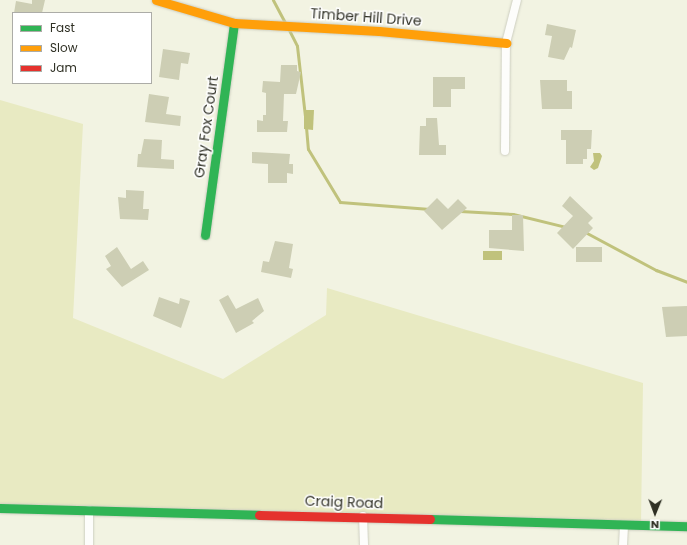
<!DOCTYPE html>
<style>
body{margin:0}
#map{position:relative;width:687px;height:545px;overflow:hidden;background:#f2f3e2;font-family:Poppins,sans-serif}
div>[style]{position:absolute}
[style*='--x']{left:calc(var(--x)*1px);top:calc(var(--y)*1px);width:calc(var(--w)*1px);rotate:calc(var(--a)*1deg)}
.green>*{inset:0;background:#e8eac2}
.water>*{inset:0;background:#c0c27c;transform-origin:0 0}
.stream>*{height:3px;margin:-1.5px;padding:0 1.5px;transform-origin:1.5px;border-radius:1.5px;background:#c0c27c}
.building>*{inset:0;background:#cdceb4;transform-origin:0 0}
.roads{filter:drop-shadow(0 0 1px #cdcec0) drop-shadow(0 0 1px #cdcec0)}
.street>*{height:8px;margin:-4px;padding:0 4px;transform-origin:4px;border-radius:4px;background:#fdfdfb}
.fast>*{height:9px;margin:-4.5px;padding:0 4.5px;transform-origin:4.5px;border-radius:4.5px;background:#30b455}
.slow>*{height:9px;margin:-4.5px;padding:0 4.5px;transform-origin:4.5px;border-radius:4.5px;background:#ff9f0a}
.jam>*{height:9px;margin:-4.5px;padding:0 4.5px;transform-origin:4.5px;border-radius:4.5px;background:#e5322d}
span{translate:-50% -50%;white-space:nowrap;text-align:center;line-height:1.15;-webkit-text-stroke:3px #fff;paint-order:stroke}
.street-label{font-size:14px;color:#2f3024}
.legend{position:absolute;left:12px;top:12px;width:140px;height:72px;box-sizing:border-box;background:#fff;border:1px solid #acaca7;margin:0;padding:5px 7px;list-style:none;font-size:12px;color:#2f3024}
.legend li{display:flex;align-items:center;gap:8px;height:20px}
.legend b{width:20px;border:1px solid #acaca7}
.north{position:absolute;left:635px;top:493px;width:40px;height:40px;-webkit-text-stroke:3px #fff;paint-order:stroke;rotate:181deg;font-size:11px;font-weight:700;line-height:16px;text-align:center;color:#2f3024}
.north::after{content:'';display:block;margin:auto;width:14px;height:18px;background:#2f3024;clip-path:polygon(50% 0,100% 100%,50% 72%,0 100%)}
</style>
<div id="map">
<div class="green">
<i style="clip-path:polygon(0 100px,83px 124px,73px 318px,223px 379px,326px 315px,327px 288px,643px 383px,641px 525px,0 508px)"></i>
</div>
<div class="water">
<i style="clip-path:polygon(304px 110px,314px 110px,313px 130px,304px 129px)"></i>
<i style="clip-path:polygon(593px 153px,600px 153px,602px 156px,598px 168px,594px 170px,590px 167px,594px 161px)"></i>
<i style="left:502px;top:251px;width:9px;height:19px;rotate:90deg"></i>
</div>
<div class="stream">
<i style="--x:273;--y:0;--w:26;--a:62"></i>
<i style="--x:288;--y:28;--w:20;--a:63"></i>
<i style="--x:297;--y:46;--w:70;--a:83.5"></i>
<i style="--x:306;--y:127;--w:22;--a:85"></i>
<i style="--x:308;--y:149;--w:62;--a:58.9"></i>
<i style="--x:340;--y:202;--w:90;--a:4.4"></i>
<i style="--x:460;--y:211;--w:53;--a:3.2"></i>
<i style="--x:513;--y:214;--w:55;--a:13.8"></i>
<i style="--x:585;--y:232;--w:81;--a:28.2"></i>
<i style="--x:656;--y:270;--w:33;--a:21"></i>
</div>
<div class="building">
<i style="clip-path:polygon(32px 0,45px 0,42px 13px,14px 13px,16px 1px,32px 4px)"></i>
<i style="clip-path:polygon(547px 24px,576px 30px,572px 48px,570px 47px,564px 60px,548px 57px,552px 36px,545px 35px)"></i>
<i style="clip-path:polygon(163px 49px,190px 53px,188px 64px,181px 63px,179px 80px,159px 77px)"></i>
<i style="clip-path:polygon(281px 65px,297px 65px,297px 71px,301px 72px,296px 94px,284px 94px,283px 121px,288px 121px,287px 132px,257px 132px,257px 120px,263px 121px,263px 115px,266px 115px,266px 93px,262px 92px,263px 81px,280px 82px)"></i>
<i style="clip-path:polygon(433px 77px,465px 77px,465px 89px,451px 89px,451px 107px,433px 107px)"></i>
<i style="clip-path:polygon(540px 80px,567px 80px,567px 91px,572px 91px,572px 109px,542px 109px)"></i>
<i style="clip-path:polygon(149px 94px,169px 97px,166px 114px,181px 116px,180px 126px,145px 122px)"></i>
<i style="clip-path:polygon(426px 118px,437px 118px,439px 145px,446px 145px,446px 155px,419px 155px,420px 126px,426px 126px)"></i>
<i style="clip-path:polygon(561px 130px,592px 130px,591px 149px,587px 149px,587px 159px,583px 159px,583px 164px,566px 164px,566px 140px,561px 140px)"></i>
<i style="clip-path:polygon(144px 139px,162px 140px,161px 159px,174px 160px,174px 169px,137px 167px,138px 154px,141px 154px)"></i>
<i style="clip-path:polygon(252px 152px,290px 154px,289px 164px,293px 164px,293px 174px,287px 173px,287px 183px,268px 183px,268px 164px,252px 163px)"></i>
<i style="clip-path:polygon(126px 190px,144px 191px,143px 209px,149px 209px,148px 220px,120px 219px,118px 197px,126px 198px)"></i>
<i style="clip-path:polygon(570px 196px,593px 218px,588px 223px,593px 228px,573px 249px,557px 233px,573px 216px,562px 206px)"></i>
<i style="clip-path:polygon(437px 198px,448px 209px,458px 199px,467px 208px,442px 230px,424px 211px)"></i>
<i style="clip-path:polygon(512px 215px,523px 215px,524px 251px,489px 248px,489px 230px,512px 230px)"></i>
<i style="clip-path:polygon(275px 241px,293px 244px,289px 268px,293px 269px,291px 278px,261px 272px,263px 261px,269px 262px)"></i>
<i style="clip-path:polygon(117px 247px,131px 269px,143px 261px,149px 270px,122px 287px,106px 269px,111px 266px,105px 256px)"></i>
<i style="left:576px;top:247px;width:26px;height:15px"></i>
<i style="clip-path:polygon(228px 295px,236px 309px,258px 298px,264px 311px,252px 321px,254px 323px,236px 333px,219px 300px)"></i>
<i style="clip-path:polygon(159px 297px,179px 304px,180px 298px,190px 301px,181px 328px,153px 316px)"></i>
<i style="clip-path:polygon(687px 306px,687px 336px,666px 337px,662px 307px)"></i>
</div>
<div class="roads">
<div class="street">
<i style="--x:505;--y:151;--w:108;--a:-89.5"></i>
<i style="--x:506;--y:43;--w:44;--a:-75.7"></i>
<i style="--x:363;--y:516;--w:29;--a:88"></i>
<i style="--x:89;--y:545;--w:35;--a:-90"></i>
<i style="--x:623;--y:545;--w:20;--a:-87"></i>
</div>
<div class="fast">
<i style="--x:205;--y:235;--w:214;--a:-82.2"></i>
<i style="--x:0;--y:508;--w:259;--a:1.5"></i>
<i style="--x:430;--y:519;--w:257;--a:1.6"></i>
</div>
<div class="slow">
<i style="--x:156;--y:0;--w:81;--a:16.4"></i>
<i style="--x:234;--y:23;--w:145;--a:3.2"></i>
<i style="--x:379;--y:31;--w:128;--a:5.4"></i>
</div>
<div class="jam">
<i style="--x:259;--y:515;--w:171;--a:1.3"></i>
</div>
</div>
<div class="street-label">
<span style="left:366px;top:17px;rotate:4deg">Timber Hill Drive</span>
<span style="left:206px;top:127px;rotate:-82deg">Gray Fox Court</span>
<span style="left:344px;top:502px;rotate:2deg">Craig Road</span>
</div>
<ul class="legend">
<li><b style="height:5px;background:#30b455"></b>Fast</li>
<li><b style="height:5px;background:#ff9f0a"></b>Slow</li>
<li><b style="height:5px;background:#e5322d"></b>Jam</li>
</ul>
<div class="north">N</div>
</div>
